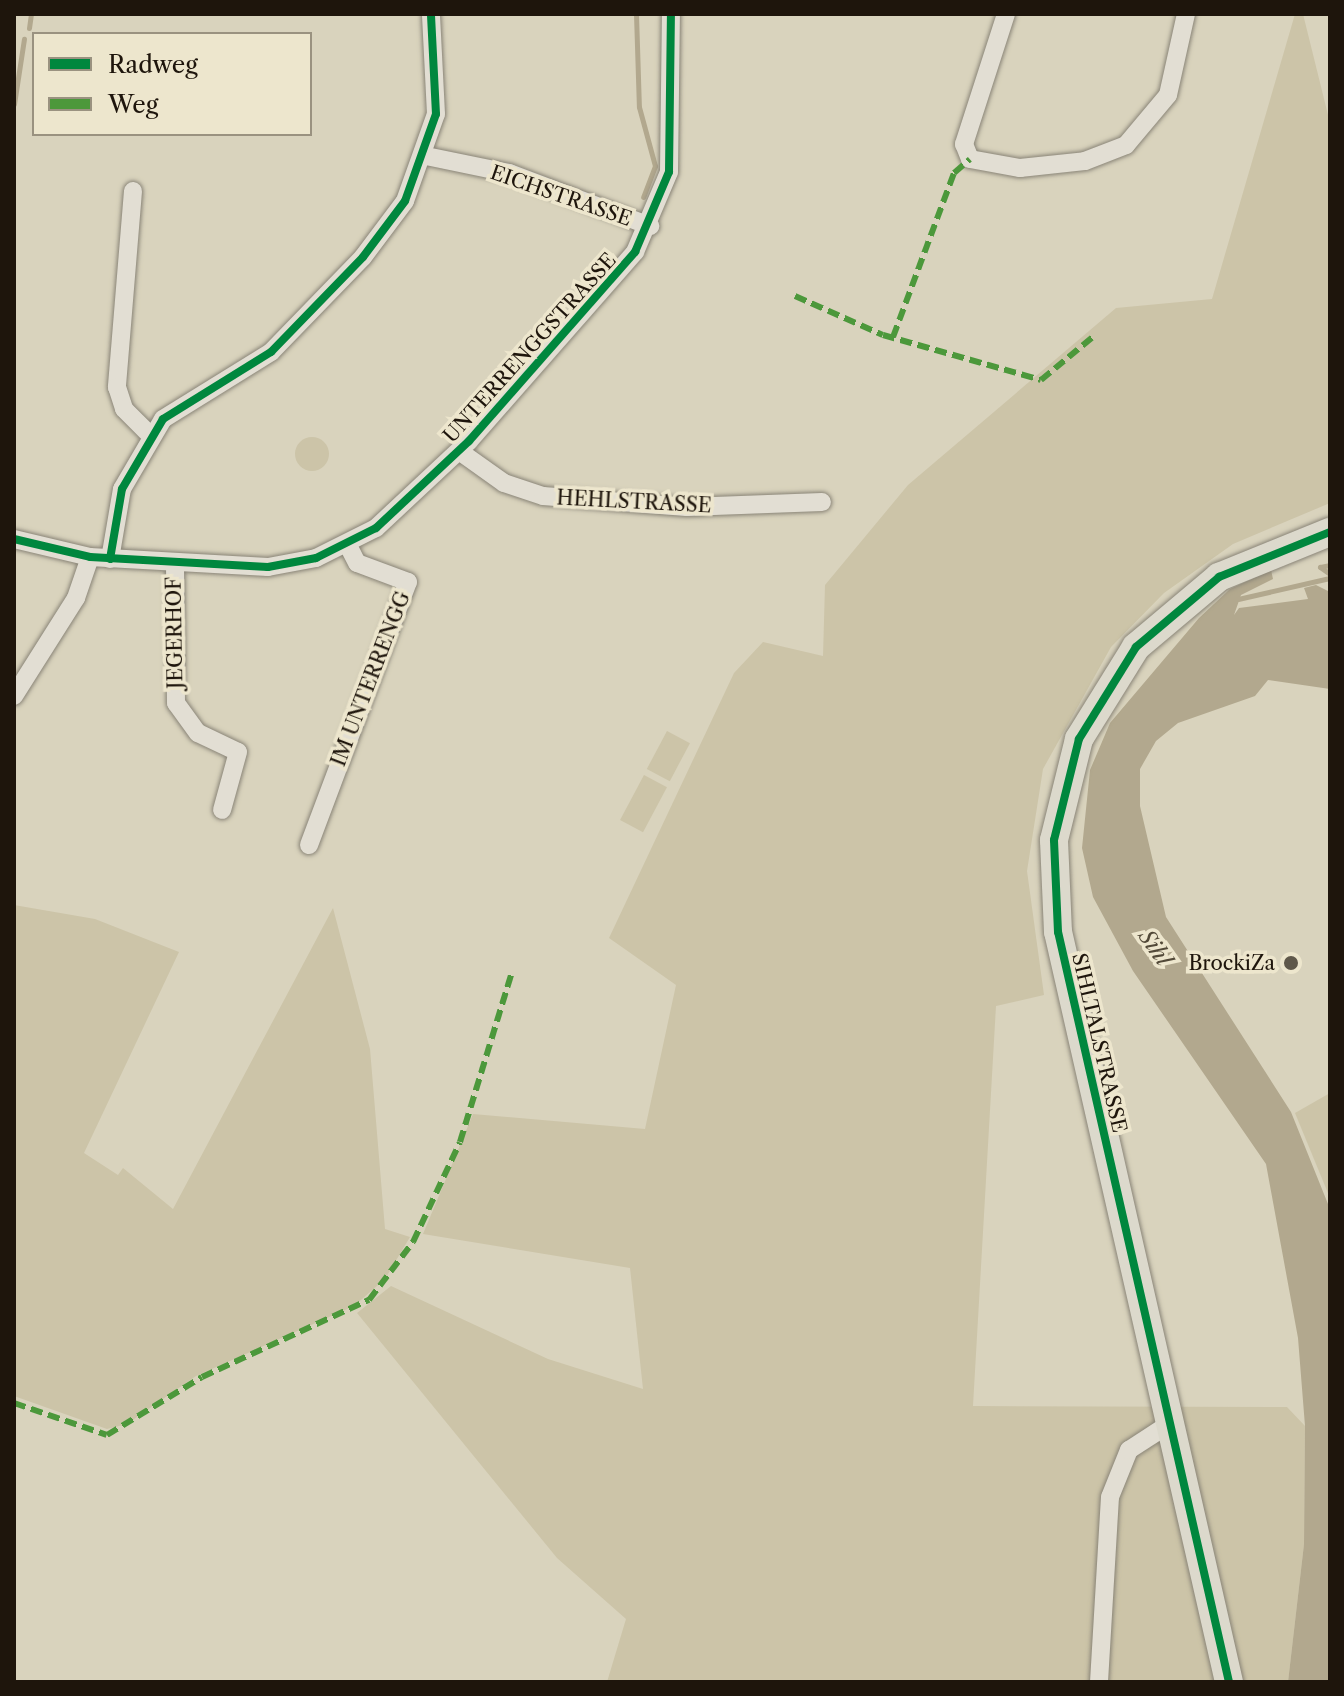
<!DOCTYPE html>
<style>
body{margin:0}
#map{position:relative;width:1344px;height:1696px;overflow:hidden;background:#d9d3bd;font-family:"Libre Caslon Text",serif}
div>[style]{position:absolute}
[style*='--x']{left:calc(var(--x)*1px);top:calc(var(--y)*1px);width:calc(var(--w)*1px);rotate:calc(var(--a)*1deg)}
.green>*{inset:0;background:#ccc4a8;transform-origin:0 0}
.round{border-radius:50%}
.water>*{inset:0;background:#b2a88e}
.stream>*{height:5px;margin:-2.5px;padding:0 2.5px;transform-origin:2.5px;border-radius:2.5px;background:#b2a88e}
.roads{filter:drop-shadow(0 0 2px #898477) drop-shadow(0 0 2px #898477)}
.minor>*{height:18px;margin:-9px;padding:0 9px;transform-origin:9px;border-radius:9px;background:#e2ded3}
.primary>*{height:28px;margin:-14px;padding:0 14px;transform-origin:14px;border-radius:14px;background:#dcd9cc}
.quiet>*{height:6px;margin-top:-3px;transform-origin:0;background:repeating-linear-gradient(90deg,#4c983b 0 12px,transparent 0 18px)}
.cycleway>*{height:8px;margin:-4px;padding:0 4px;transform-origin:4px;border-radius:4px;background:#00873e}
.dots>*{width:22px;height:22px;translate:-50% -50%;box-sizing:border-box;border:4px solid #ede6cd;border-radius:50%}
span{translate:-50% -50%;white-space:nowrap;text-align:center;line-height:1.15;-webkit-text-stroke:7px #ede6cd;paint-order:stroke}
.street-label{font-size:20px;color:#1e150c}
.poi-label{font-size:20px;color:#1e150c}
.right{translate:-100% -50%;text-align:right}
.water-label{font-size:22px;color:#524938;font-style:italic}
.frame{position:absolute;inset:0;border:16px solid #1e150c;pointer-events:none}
.legend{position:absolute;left:32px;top:32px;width:280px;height:104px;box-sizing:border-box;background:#ede6cd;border:2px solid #9a9280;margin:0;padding:10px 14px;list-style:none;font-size:24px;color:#1e150c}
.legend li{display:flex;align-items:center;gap:16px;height:40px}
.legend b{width:40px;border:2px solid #9a9280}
</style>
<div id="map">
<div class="green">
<i style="clip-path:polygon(1295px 14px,1303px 14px,1330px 123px,1330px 503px,1233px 544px,1164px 593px,1111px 647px,1043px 769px,1027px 871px,1044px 995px,996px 1006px,973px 1406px,1287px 1407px,1305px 1426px,1304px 1544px,1288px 1682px,607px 1682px,626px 1619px,557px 1558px,357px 1313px,391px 1286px,548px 1359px,643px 1389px,630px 1268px,423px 1234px,473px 1114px,645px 1129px,676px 985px,609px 938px,734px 673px,763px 642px,823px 656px,825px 585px,908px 485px,1116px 308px,1212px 299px)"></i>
<i class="round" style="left:295px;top:437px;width:34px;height:34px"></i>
<i style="left:667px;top:731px;width:26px;height:43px;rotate:28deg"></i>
<i style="left:644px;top:775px;width:26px;height:51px;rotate:28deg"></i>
<i style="clip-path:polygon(14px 905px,95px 919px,179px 952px,84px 1153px,118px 1175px,123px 1168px,173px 1209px,333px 908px,370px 1049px,385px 1229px,410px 1237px,385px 1279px,354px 1306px,196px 1376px,127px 1424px,107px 1429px,14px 1396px)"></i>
<i style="clip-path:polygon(1330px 1093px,1330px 1198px,1295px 1113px)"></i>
</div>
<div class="water">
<i style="clip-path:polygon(1271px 570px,1273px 579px,1241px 595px,1234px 615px,1239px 608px,1308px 599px,1304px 588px,1316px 585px,1330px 592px,1330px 689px,1268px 680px,1255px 696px,1178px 723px,1156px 741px,1140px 769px,1140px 806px,1166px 917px,1291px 1112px,1330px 1209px,1330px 1682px,1288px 1682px,1304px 1544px,1305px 1426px,1298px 1338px,1266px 1164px,1133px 971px,1093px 897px,1082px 848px,1090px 770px,1110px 723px,1199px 618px,1230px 589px)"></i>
</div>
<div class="stream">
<i style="--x:636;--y:14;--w:93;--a:88.2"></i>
<i style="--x:639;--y:107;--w:61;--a:74.8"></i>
<i style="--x:655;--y:166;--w:33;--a:111"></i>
<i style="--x:29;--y:28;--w:14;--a:-82"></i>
<i style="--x:14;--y:104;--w:66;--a:-81.3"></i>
<i style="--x:1330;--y:565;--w:10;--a:169"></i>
<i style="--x:1320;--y:567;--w:12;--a:35"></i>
<i style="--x:1238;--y:599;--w:94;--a:-12.9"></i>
</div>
<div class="roads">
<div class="minor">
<i style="--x:1006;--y:14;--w:137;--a:107.9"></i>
<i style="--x:964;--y:144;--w:16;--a:68"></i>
<i style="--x:970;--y:159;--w:51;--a:10.2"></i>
<i style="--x:1020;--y:168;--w:65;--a:-6.1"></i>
<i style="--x:1085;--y:161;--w:44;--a:-21.3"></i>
<i style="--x:1126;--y:145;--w:65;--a:-50"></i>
<i style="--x:1168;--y:95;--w:83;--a:-77.5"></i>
<i style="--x:426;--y:156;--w:85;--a:11.6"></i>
<i style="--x:509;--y:173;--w:151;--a:20.6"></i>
<i style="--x:133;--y:191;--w:197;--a:94.7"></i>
<i style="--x:117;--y:387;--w:23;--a:72"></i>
<i style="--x:124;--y:409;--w:37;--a:45"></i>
<i style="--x:459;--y:451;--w:55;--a:35.4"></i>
<i style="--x:504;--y:483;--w:41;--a:18.4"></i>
<i style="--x:543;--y:496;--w:144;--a:4.4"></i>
<i style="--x:687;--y:507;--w:135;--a:-2.1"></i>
<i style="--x:14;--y:539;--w:78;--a:13.3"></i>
<i style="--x:90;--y:557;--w:178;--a:3.2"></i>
<i style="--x:268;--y:567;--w:49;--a:-10.6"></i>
<i style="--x:316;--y:558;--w:67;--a:-26.6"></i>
<i style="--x:376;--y:528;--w:127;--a:-43.1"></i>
<i style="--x:469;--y:441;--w:252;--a:-48.7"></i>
<i style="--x:635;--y:252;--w:87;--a:-67"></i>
<i style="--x:669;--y:172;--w:158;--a:-89.3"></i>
<i style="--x:110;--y:559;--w:71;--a:-80.3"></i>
<i style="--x:122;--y:489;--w:81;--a:-59.6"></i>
<i style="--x:163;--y:419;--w:127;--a:-31.8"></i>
<i style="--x:271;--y:352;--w:132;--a:-45.9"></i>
<i style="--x:363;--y:257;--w:70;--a:-53.1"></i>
<i style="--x:405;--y:201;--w:92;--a:-70.4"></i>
<i style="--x:436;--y:114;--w:100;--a:-92.9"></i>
<i style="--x:175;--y:562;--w:141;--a:89.6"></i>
<i style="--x:176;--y:703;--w:37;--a:54"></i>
<i style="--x:198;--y:733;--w:44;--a:25.4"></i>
<i style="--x:238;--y:752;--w:60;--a:105.4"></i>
<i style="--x:14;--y:696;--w:116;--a:-57.7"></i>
<i style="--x:76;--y:598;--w:43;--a:-71.1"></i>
<i style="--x:309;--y:845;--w:281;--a:-69.4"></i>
<i style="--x:408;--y:582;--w:54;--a:-159.6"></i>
<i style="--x:357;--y:563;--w:20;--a:-117"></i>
<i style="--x:1099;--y:1682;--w:185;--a:-86.6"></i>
<i style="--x:1110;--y:1497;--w:51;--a:-68"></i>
<i style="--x:1129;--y:1450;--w:48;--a:-33"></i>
</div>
<div class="primary">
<i style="--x:1229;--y:1682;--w:769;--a:-102.84"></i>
<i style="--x:1058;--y:932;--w:92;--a:-92.5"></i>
<i style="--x:1054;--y:840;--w:104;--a:-76.1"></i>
<i style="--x:1079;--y:739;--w:108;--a:-58.2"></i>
<i style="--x:1136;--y:647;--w:109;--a:-40.1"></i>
<i style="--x:1219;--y:577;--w:120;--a:-22.1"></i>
</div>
</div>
<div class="quiet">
<i style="--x:795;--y:296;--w:96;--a:23.9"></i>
<i style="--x:883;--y:335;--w:164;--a:15.9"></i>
<i style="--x:1041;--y:380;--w:69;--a:-39.7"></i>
<i style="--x:893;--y:337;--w:175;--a:-69.6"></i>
<i style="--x:954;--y:173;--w:21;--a:-41"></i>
<i style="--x:14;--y:1403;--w:98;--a:19"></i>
<i style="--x:107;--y:1435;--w:111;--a:-31.4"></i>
<i style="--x:202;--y:1377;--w:184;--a:-24.8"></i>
<i style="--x:369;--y:1300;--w:73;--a:-52.8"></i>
<i style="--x:413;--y:1242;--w:110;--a:-64.8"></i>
<i style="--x:460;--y:1142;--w:175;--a:-73"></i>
</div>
<div class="cycleway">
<i style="--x:14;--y:539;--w:78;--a:13.3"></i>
<i style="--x:90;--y:557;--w:178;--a:3.2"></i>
<i style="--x:268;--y:567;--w:49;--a:-10.6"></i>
<i style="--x:316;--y:558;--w:67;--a:-26.6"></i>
<i style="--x:376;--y:528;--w:127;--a:-43.1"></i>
<i style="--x:469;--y:441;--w:252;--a:-48.7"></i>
<i style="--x:635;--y:252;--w:87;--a:-67"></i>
<i style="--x:669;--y:172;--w:158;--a:-89.3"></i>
<i style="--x:110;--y:559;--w:71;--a:-80.3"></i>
<i style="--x:122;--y:489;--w:81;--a:-59.6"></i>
<i style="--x:163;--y:419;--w:127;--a:-31.8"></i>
<i style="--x:271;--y:352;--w:132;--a:-45.9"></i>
<i style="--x:363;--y:257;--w:70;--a:-53.1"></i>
<i style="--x:405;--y:201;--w:92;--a:-70.4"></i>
<i style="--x:436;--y:114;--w:100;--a:-92.9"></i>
<i style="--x:1229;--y:1682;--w:769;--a:-102.84"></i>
<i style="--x:1058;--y:932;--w:92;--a:-92.5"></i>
<i style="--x:1054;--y:840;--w:104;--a:-76.1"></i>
<i style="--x:1079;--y:739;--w:108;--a:-58.2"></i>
<i style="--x:1136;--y:647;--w:109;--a:-40.1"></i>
<i style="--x:1219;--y:577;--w:120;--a:-22.1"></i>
</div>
<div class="dots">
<i style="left:1291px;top:963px;background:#5f584a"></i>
</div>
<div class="street-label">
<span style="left:561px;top:196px;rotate:19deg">EICHSTRASSE</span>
<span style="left:530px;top:348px;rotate:-48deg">UNTERRENGGSTRASSE</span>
<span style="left:634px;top:502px;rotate:3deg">HEHLSTRASSE</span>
<span style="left:175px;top:633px;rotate:-91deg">JEGERHOF</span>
<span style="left:371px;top:679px;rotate:-69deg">IM UNTERRENGG</span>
<span style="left:1099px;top:1043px;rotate:77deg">SIHLTALSTRASSE</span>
</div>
<div class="poi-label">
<span class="right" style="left:1275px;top:963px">BrockiZa</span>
</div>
<div class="water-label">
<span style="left:1155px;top:948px;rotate:55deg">Sihl</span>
</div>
<div class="frame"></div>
<ul class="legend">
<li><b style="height:10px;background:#00873e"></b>Radweg</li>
<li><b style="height:10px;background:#4c983b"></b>Weg</li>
</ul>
</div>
